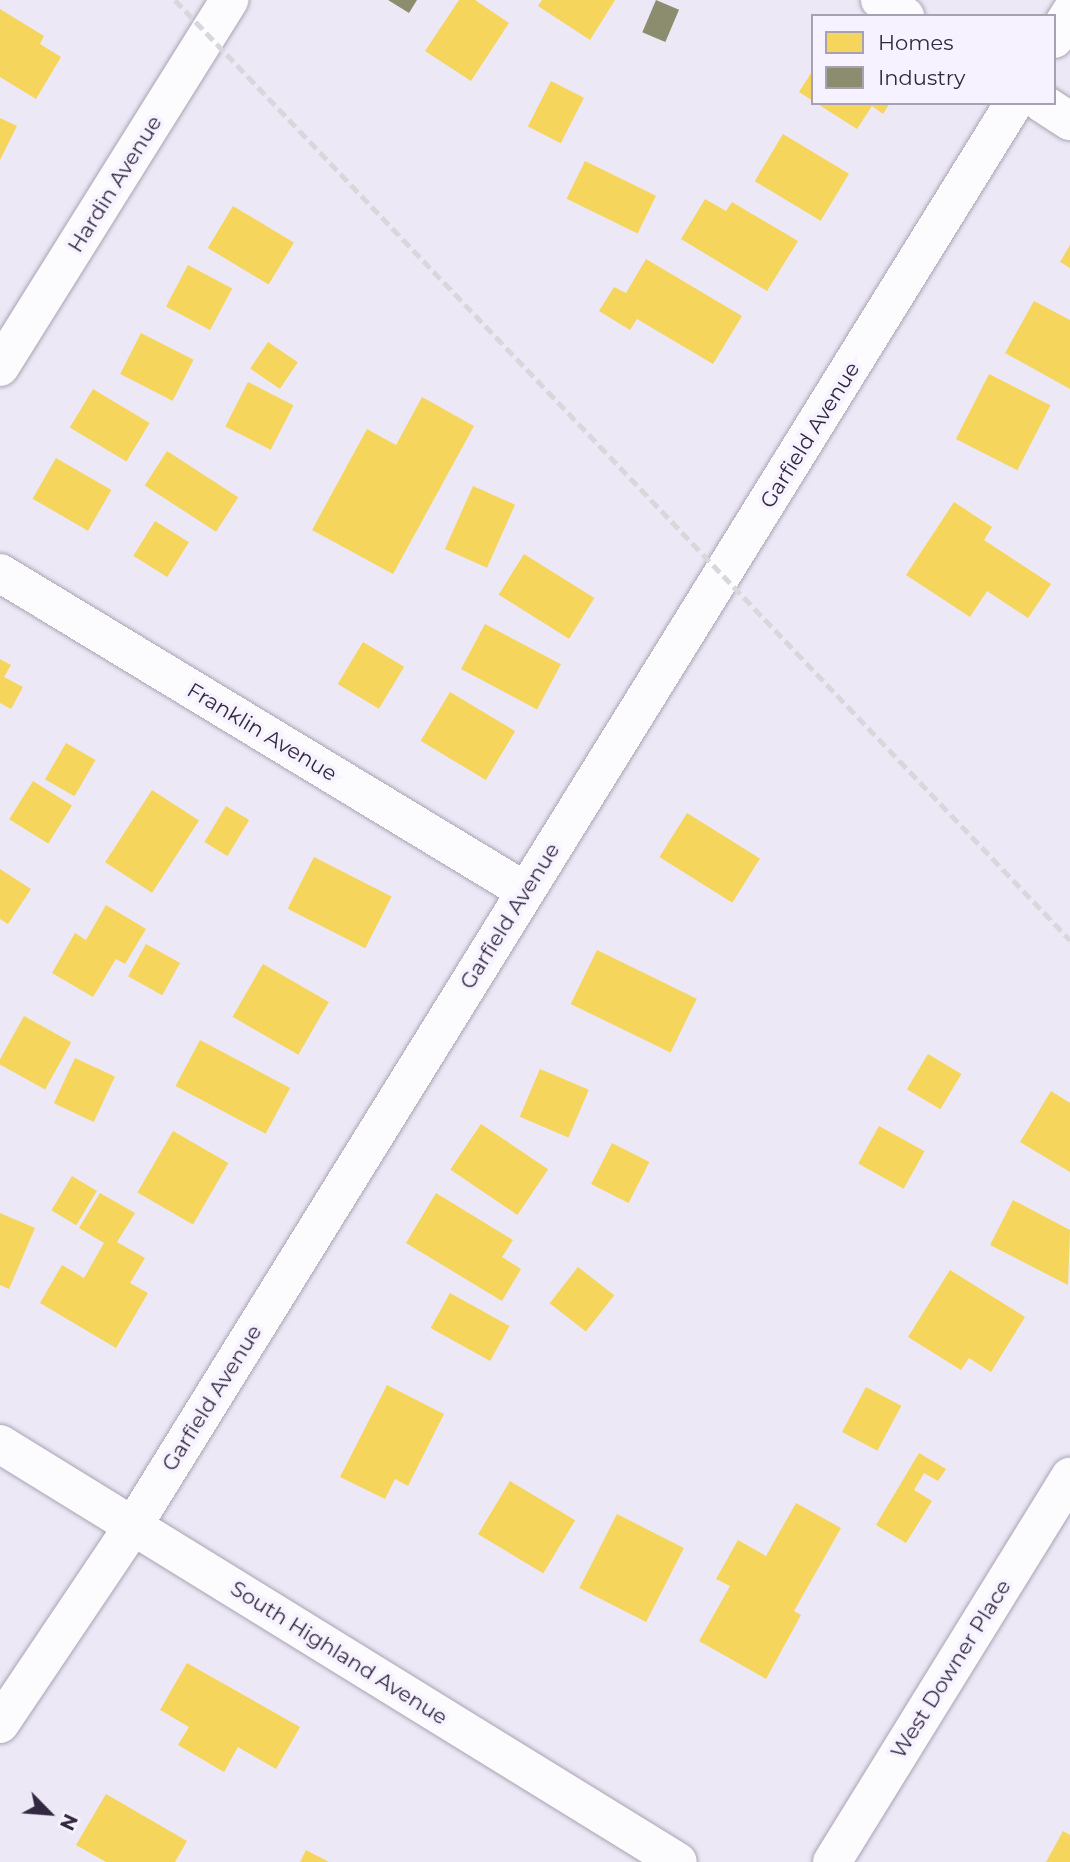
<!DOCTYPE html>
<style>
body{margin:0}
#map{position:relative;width:1070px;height:1862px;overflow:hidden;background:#ede8f6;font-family:Montserrat,sans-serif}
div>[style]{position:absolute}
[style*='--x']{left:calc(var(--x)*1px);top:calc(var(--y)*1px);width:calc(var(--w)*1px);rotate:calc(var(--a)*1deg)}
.homes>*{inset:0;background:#f6d55c;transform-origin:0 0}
.industry>*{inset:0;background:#8c8c6e;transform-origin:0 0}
.roads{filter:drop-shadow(0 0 2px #a9a3b3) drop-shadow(0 0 2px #a9a3b3)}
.minor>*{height:38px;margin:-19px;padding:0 19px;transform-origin:19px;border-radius:19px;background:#fcfcfe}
.rail>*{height:5px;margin-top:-2.5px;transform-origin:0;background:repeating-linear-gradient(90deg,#d9d7dc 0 10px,transparent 0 15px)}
span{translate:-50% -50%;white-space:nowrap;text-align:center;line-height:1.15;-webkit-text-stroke:7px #f7f2ff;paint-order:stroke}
.street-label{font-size:21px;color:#322840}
.legend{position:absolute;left:811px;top:14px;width:245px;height:91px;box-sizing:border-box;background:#f7f2ff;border:2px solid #a8a1b3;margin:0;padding:9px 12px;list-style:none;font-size:21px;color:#322840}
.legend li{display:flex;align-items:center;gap:14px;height:35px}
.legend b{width:35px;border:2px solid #a8a1b3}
.north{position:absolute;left:14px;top:1778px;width:70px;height:70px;-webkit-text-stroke:5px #f7f2ff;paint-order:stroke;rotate:115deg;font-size:19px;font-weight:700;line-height:28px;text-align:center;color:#322840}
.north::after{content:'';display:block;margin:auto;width:24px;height:32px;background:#322840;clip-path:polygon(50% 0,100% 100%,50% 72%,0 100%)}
</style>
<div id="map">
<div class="homes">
<i style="clip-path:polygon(459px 0,475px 0,509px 23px,471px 81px,425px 51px)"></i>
<i style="clip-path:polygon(542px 0,615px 0,590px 40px,538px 6px)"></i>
<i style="clip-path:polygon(0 9px,44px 36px,40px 44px,61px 57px,36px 99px,0 77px)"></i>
<i style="clip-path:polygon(813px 70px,813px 101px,799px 92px)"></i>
<i style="left:551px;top:81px;width:37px;height:51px;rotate:27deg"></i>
<i style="clip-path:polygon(816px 103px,890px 103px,883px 114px,872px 106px,857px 129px)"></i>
<i style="clip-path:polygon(0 118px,17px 126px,0 160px)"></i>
<i style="left:783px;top:134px;width:77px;height:55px;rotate:31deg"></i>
<i style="left:585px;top:161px;width:79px;height:42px;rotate:26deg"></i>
<i style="clip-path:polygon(705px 199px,726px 211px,732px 202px,798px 241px,767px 291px,681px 239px)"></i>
<i style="left:233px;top:206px;width:71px;height:49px;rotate:31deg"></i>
<i style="clip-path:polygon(1070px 245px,1070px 268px,1060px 262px)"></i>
<i style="clip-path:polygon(646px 259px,742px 316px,713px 364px,637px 319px,630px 330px,599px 311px,614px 287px,626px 293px)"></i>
<i style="left:188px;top:265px;width:50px;height:47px;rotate:28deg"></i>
<i style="clip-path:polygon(1034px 301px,1070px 320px,1070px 389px,1005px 353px)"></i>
<i style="left:141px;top:333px;width:59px;height:46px;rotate:27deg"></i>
<i style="left:268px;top:342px;width:36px;height:32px;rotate:34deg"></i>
<i style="left:989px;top:374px;width:69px;height:73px;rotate:27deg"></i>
<i style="left:248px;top:382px;width:51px;height:50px;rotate:27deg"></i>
<i style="left:93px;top:389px;width:66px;height:45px;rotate:31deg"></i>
<i style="clip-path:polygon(422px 397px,474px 426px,393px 574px,312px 530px,367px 429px,396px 445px)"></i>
<i style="left:167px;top:451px;width:85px;height:41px;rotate:33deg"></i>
<i style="left:56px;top:458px;width:64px;height:47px;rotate:30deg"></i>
<i style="left:473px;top:486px;width:46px;height:69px;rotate:24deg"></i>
<i style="clip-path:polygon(954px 502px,992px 527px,984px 540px,1051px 584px,1028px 618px,987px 591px,970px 617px,906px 575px)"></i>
<i style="left:155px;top:521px;width:40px;height:41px;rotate:32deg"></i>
<i style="left:524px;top:554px;width:83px;height:48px;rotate:32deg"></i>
<i style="left:485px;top:624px;width:86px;height:51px;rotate:28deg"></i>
<i style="left:363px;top:642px;width:48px;height:49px;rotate:31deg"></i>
<i style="clip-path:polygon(0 659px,11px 665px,4px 677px,23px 687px,11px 709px,0 703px)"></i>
<i style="left:450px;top:692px;width:76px;height:57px;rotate:31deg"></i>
<i style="left:66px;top:743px;width:34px;height:42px;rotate:30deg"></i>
<i style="left:33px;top:781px;width:46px;height:45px;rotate:32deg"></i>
<i style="left:152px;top:790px;width:56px;height:86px;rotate:33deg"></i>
<i style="left:226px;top:806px;width:27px;height:42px;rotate:31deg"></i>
<i style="left:687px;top:813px;width:86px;height:52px;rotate:32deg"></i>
<i style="left:314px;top:857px;width:87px;height:58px;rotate:27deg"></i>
<i style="clip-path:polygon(0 869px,31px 889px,8px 924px,0 919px)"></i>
<i style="clip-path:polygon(106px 905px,146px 929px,125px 964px,116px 959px,93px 997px,52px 973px,75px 933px,86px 940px)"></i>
<i style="left:146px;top:944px;width:39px;height:37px;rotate:29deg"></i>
<i style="left:597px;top:950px;width:111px;height:60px;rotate:26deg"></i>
<i style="left:263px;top:964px;width:76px;height:61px;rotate:30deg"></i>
<i style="left:24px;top:1016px;width:54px;height:54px;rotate:29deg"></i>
<i style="left:200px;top:1040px;width:102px;height:52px;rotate:28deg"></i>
<i style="left:928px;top:1054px;width:39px;height:41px;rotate:31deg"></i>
<i style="left:75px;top:1058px;width:44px;height:50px;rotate:25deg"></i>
<i style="left:540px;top:1069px;width:53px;height:52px;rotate:23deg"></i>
<i style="clip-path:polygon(1051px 1091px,1070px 1103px,1070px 1172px,1020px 1142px)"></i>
<i style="left:481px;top:1124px;width:81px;height:55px;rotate:34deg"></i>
<i style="left:879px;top:1126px;width:52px;height:43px;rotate:29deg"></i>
<i style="left:173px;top:1131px;width:64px;height:71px;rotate:30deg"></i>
<i style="left:612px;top:1143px;width:42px;height:46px;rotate:27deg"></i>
<i style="left:72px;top:1176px;width:29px;height:40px;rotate:31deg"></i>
<i style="clip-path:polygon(100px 1193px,135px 1213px,117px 1242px,145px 1258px,130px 1283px,148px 1293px,116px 1348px,40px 1303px,62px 1265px,84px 1278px,104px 1243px,79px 1228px)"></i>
<i style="clip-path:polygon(436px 1193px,513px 1240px,502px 1257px,521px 1269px,502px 1301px,406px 1243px)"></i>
<i style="clip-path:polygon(1013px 1200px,1070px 1230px,1068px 1285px,990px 1245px)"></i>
<i style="clip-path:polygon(0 1213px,35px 1228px,9px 1289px,0 1285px)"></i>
<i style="left:578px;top:1267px;width:46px;height:46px;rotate:38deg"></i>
<i style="clip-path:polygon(950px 1270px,1025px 1317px,991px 1372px,969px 1358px,961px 1370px,908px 1337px)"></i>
<i style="left:450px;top:1293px;width:68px;height:40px;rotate:29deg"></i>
<i style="clip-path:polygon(387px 1385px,444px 1414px,408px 1486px,395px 1479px,385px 1499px,340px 1477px)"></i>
<i style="left:866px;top:1387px;width:40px;height:51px;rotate:28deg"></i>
<i style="clip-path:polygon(919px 1453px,946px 1469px,938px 1481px,924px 1473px,914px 1490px,932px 1501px,906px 1543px,876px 1525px)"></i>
<i style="left:510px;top:1481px;width:76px;height:62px;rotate:31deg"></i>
<i style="clip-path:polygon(796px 1503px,841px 1528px,794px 1611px,801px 1615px,766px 1679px,699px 1641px,730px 1586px,716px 1579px,738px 1540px,766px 1556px)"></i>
<i style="left:617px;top:1514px;width:75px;height:83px;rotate:27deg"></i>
<i style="clip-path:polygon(187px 1663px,300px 1727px,276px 1769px,238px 1747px,224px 1772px,178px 1745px,189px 1727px,160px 1710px)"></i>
<i style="clip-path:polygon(106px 1794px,187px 1841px,175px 1862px,106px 1862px,76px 1845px)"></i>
<i style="clip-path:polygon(1063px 1831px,1070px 1835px,1070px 1862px,1046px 1862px)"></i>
<i style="clip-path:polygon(306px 1850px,329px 1862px,300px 1862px)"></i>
</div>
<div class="industry">
<i style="clip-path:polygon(388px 0,417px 0,409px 13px)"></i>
<i style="left:656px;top:0;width:25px;height:35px;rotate:23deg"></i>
</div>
<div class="roads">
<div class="minor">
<i style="--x:880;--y:0;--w:30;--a:33"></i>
<i style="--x:1054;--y:39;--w:31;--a:-58"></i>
<i style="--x:1042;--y:103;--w:33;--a:33"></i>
<i style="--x:0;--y:367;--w:433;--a:-58"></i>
<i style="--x:0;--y:573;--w:614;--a:31.2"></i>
<i style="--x:0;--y:1444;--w:796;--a:31.65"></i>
<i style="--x:0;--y:1724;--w:239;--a:-56.1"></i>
<i style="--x:133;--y:1526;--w:1674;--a:-58.24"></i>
<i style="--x:832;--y:1862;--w:453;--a:-58.3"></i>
</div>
</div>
<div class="rail">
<i style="--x:175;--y:0;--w:1298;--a:46.4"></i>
</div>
<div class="street-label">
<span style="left:115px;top:184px;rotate:-58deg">Hardin Avenue</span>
<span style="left:810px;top:435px;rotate:-58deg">Garfield Avenue</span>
<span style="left:262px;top:732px;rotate:31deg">Franklin Avenue</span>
<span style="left:510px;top:916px;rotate:-58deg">Garfield Avenue</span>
<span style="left:212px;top:1398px;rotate:-58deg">Garfield Avenue</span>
<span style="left:339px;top:1653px;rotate:32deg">South Highland Avenue</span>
<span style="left:951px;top:1669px;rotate:-58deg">West Downer Place</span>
</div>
<ul class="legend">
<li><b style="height:19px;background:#f6d55c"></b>Homes</li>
<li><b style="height:19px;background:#8c8c6e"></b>Industry</li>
</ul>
<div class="north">N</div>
</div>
